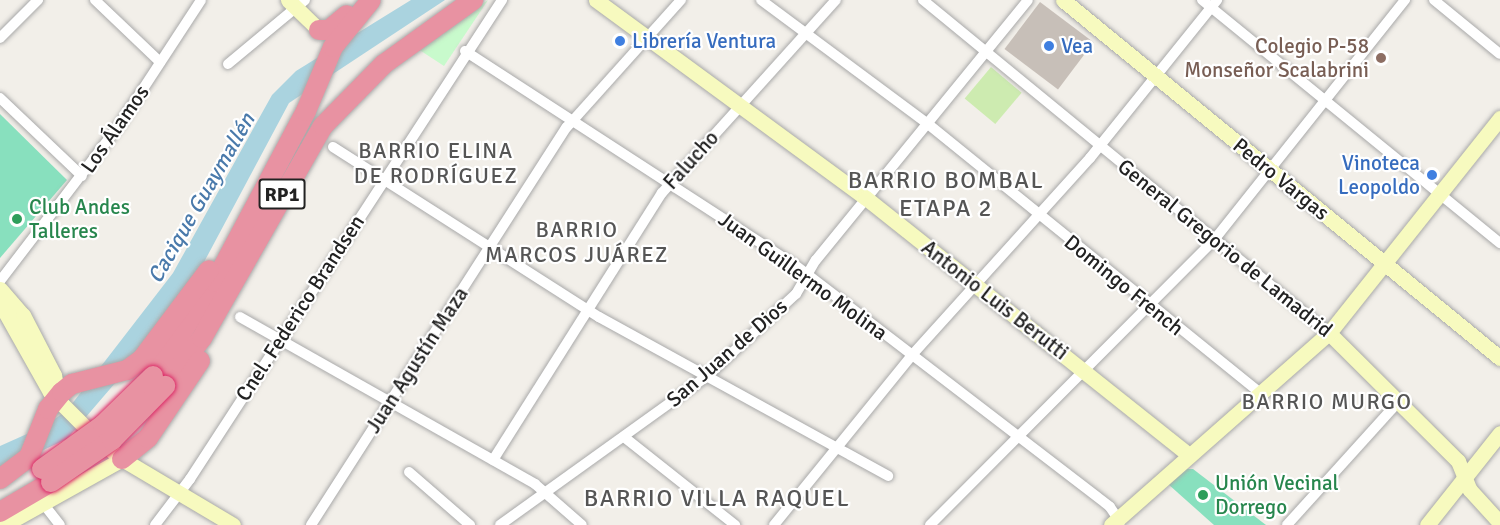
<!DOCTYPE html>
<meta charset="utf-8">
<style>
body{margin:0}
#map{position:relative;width:1500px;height:525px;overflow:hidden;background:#f2efe9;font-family:Signika,sans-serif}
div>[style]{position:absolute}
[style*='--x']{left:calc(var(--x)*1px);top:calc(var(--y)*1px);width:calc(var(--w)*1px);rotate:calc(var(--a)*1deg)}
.grass>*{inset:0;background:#cdebb0;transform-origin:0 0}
.park>*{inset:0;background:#c8facc}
.pitch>*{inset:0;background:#88e0be}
.water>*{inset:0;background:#aad3df}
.building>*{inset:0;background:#c7bfb8;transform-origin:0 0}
.roads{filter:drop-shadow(0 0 2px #a9a9a9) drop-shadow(0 0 2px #a9a9a9)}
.street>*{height:10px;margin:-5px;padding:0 5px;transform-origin:5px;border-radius:5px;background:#fff}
.secondary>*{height:15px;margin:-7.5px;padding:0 7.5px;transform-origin:7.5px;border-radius:7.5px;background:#f7fabf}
.highway>*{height:20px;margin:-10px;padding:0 10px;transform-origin:10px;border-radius:10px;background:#e892a2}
.bridges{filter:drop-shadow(0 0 2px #dc2a67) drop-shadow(0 0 2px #dc2a67)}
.highway-bridge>*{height:20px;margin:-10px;padding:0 10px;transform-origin:10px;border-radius:10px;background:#e892a2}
.dots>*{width:16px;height:16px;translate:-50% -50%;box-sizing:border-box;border:3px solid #fff;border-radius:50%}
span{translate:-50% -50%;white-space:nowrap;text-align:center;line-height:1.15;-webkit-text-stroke:4.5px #fff;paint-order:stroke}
.shield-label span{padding:2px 4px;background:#fff;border:2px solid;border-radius:4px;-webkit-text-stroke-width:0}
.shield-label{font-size:20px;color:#222;font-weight:700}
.shop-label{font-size:21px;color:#366cbe}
.left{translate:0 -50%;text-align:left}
.right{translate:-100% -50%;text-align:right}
.education-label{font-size:21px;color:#785e54}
.street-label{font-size:21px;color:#222}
.leisure-label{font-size:21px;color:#27864d}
.neighbourhood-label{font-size:22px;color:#555;letter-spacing:1.5px}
.water-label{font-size:22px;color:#4a7aab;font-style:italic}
.quarter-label{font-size:24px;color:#555;letter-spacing:1.5px}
</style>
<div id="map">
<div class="grass">
<i style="left:991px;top:67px;width:40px;height:41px;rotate:40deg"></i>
</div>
<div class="park">
<i style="clip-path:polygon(488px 0,444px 66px,418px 49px)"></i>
</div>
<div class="pitch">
<i style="clip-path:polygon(0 114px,67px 180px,0 258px)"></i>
<i style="clip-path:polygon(1187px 469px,1193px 469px,1266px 525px,1214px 525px,1168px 484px)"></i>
</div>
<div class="water">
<i style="clip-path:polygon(411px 0,445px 0,289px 103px,195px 279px,134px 361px,67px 439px,0 470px,0 446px,47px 425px,68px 409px,173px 273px,272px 95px,296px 71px)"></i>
</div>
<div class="building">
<i style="left:1040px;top:2px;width:67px;height:59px;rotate:37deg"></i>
</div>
<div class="roads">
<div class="street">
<i style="--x:95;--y:0;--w:90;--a:43.6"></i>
<i style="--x:761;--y:0;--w:208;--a:36.6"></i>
<i style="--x:928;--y:124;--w:427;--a:39"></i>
<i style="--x:923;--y:0;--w:525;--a:39.36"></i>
<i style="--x:1202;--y:0;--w:385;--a:39.2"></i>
<i style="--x:1434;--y:0;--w:85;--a:39.3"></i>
<i style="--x:0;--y:38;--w:54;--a:-45"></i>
<i style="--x:465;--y:51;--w:393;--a:33"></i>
<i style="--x:795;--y:265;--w:397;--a:37.5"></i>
<i style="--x:1110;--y:507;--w:18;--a:56"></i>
<i style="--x:228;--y:64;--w:100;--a:-39.7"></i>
<i style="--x:0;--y:98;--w:113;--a:43.6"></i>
<i style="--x:333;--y:147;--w:316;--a:32.6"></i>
<i style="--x:599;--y:317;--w:330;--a:28.8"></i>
<i style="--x:0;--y:281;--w:198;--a:-52.6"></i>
<i style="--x:120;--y:124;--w:148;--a:-56.8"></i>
<i style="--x:240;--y:317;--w:339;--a:29.5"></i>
<i style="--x:535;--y:484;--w:62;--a:41.1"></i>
<i style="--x:624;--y:437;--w:142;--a:38.4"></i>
<i style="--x:493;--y:460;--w:316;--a:-57.7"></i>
<i style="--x:662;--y:193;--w:260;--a:-48"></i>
<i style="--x:409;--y:472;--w:81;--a:41"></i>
<i style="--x:42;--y:502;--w:29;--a:52"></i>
<i style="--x:155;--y:525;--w:58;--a:-52.7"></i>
<i style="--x:190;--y:479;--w:572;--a:-56.92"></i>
<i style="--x:311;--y:525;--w:473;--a:-57.3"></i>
<i style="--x:567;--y:127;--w:171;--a:-48.1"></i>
<i style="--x:500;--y:525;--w:255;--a:-35.7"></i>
<i style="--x:707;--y:376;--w:121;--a:-42.7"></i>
<i style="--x:796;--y:294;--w:39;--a:-60"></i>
<i style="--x:816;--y:260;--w:335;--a:-50.8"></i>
<i style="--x:774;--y:525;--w:219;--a:-50.9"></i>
<i style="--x:912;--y:355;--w:266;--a:-47.9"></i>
<i style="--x:1090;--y:158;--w:203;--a:-51.2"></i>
<i style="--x:930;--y:525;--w:402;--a:-45.1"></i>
<i style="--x:1214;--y:240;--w:307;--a:-51.5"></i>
<i style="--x:1287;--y:525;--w:166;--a:-47.9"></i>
</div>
<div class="secondary">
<i style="--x:288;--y:0;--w:43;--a:44.1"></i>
<i style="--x:596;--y:0;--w:335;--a:36.3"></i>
<i style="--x:866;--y:198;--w:413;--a:38.5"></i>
<i style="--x:1063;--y:0;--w:565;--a:39.33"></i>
<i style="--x:0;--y:289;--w:35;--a:49"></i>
<i style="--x:23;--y:315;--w:68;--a:62.7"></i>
<i style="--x:54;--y:375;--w:21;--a:79"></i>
<i style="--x:0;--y:303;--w:102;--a:60.7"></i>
<i style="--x:50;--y:392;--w:61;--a:45"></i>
<i style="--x:93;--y:435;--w:38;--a:40"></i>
<i style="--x:122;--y:459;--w:129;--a:30.7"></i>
<i style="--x:1329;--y:333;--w:182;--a:44.8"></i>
<i style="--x:1458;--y:461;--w:31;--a:68"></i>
<i style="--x:1470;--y:490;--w:45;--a:47.7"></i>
<i style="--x:4;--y:525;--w:135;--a:-29.2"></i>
<i style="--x:1111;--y:525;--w:290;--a:-41.4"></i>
<i style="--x:1329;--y:333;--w:275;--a:-51.5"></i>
<i style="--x:1427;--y:525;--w:117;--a:-51.6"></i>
</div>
<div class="highway">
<i style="--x:319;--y:30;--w:10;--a:0"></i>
<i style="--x:329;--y:30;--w:23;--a:-40"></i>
<i style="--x:153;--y:376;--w:113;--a:-56.6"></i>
<i style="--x:215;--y:282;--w:194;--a:-62"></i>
<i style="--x:306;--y:111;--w:69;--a:-67.1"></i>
<i style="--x:333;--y:47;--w:60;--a:-51"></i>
<i style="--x:165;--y:386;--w:61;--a:-52.4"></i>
<i style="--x:202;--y:338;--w:244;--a:-60.3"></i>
<i style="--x:323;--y:126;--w:87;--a:-45.5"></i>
<i style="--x:384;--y:64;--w:110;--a:-35.7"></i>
<i style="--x:122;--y:459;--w:33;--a:-39"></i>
<i style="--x:148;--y:438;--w:93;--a:-56"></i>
<i style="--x:0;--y:479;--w:36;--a:-37"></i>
<i style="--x:29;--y:457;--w:52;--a:-68.4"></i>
<i style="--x:48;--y:409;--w:22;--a:-51"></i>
<i style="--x:62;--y:392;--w:13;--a:-39"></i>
<i style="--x:72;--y:384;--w:57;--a:-14.3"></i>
<i style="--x:127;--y:370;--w:19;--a:-36"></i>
<i style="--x:142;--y:359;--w:111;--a:-53"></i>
<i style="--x:0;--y:512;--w:59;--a:-30.5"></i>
</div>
</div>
<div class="bridges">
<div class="highway-bridge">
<i style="--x:42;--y:469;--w:75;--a:-35.8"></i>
<i style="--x:103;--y:425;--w:70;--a:-44.4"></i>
<i style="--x:51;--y:482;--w:74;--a:-34.5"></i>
<i style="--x:112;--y:440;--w:76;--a:-45.5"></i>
</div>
</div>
<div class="dots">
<i style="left:620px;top:41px;background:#3f7fe0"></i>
<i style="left:1049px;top:46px;background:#3f7fe0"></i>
<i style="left:1381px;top:58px;background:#8d6e63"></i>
<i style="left:1432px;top:175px;background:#3f7fe0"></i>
<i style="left:17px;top:219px;background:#2e9e5b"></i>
<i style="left:1203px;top:495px;background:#2e9e5b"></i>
</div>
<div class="shield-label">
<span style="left:282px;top:194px">RP1</span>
</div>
<div class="shop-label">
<span class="left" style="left:632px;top:41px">Librería Ventura</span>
<span class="left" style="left:1061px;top:46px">Vea</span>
<span class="right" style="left:1420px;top:175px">Vinoteca<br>Leopoldo</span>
</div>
<div class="education-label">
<span class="right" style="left:1369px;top:58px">Colegio P-58<br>Monseñor Scalabrini</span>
</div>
<div class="street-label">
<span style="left:115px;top:129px;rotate:-55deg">Los Álamos</span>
<span style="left:691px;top:160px;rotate:-48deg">Falucho</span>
<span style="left:1281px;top:179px;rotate:39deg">Pedro Vargas</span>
<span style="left:1225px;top:248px;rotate:39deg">General Gregorio de Lamadrid</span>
<span style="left:803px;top:276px;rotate:36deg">Juan Guillermo Molina</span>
<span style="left:1124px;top:285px;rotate:39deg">Domingo French</span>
<span style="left:995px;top:300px;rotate:38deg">Antonio Luis Berutti</span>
<span style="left:300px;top:308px;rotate:-57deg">Cnel. Federico Brandsen</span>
<span style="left:727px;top:353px;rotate:-41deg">San Juan de Dios</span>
<span style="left:417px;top:360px;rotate:-57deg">Juan Agustín Maza</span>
</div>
<div class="leisure-label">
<span class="left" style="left:29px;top:219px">Club Andes<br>Talleres</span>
<span class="left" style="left:1215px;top:495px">Unión Vecinal<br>Dorrego</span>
</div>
<div class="neighbourhood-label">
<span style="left:436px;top:163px">BARRIO ELINA<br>DE RODRÍGUEZ</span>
<span style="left:577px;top:242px">BARRIO<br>MARCOS JUÁREZ</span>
<span style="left:1327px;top:402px">BARRIO MURGO</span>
</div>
<div class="water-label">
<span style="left:201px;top:198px;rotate:-60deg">Cacique Guaymallén</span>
</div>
<div class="quarter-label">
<span style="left:946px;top:195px">BARRIO BOMBAL<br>ETAPA 2</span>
<span style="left:717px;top:499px">BARRIO VILLA RAQUEL</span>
</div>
</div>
